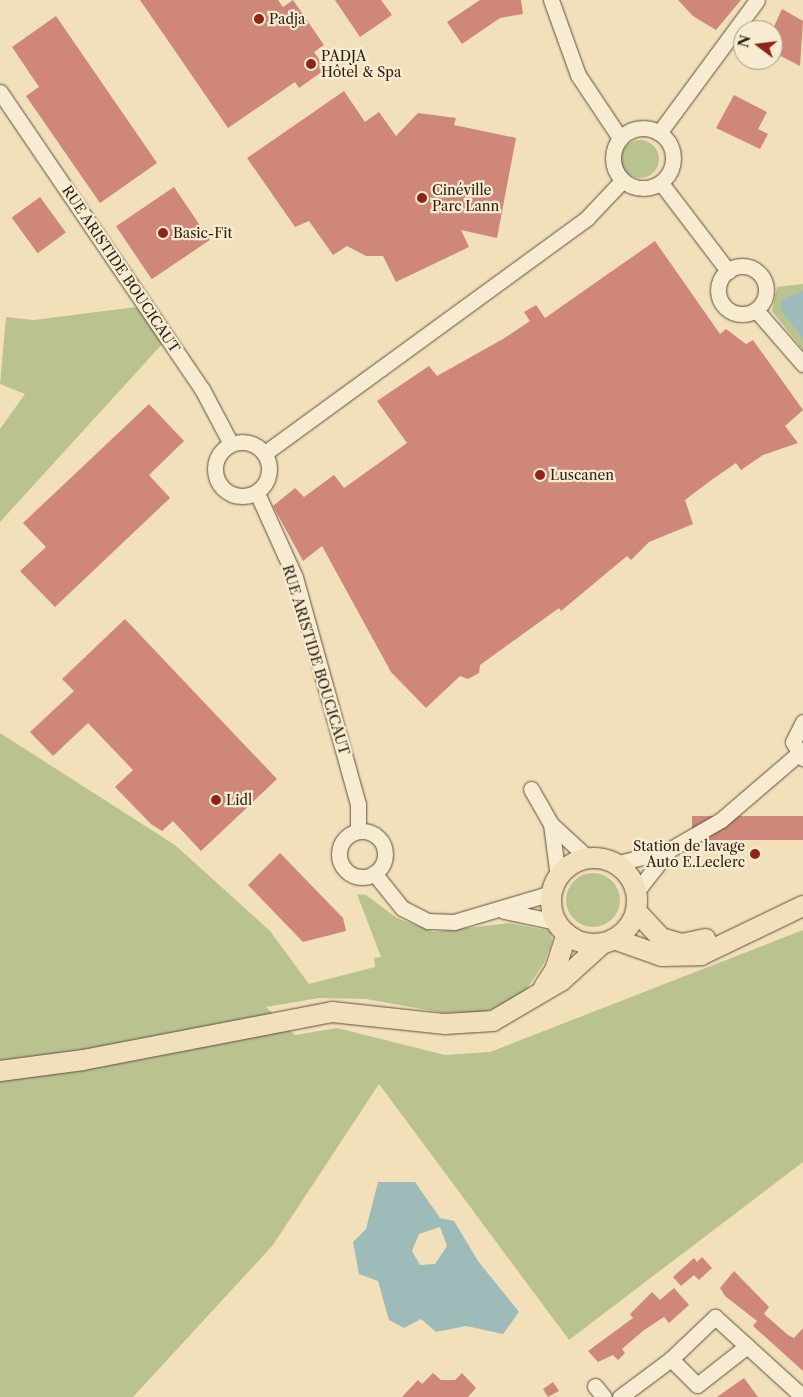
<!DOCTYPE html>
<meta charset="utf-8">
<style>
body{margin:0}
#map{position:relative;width:803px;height:1397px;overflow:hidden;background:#f2e0ba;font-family:"Libre Caslon Text",serif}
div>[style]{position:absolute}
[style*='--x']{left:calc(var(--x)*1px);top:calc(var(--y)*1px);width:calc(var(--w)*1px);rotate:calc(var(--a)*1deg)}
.green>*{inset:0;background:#bac290}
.round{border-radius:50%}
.water>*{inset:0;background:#9dbbb8}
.building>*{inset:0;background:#ce8779;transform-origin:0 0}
.roads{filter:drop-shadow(0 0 1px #5e4f3d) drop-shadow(0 0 1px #5e4f3d)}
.minor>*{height:15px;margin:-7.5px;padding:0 7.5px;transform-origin:7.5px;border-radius:7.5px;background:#f7ebd2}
.minor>.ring{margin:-7.5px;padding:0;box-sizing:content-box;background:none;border:15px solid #f7ebd2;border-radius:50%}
.major>*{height:20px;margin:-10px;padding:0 10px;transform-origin:10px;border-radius:10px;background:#f2e0ba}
.major>.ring{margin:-10px;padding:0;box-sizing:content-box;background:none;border:20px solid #f2e0ba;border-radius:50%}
.dots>*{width:14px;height:14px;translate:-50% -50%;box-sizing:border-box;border:2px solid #f7ebd2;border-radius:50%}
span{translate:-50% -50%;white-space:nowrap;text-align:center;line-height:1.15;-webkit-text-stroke:4.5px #f7ebd2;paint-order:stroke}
.poi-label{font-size:14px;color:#2c1f13}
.left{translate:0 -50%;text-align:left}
.right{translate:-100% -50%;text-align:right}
.street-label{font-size:14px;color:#2c1f13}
.north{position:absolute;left:733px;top:20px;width:50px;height:50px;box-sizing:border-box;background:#f7ebd2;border:1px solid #a69986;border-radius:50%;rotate:285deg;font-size:14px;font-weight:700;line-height:20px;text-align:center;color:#2c1f13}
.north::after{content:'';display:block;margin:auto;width:18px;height:22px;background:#8f2418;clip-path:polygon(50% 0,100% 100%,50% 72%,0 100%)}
</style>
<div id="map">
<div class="green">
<i class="round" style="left:621px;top:140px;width:38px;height:38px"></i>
<i style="clip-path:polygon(803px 284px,803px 350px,772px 311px,777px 287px)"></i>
<i style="clip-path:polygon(136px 307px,165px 341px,0 522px,0 429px,25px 394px,0 384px,6px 317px,34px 320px)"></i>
<i style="clip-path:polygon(0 733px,175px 845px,270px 931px,309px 984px,375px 967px,374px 958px,381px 957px,357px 894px,366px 895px,397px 918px,434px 932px,509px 923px,551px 931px,552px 942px,544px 963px,526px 990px,509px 1003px,483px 1012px,444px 1013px,366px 999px,319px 998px,266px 1007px,295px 1035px,337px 1028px,445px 1055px,490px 1052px,803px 930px,803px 1162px,569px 1340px,379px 1084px,273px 1245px,133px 1397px,0 1397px)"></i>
<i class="round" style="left:566px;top:873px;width:54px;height:54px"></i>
</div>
<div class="water">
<i style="clip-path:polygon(803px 291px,803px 339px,780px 309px,782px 299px)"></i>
<i style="clip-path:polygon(evenodd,378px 1182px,415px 1182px,440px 1218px,454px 1221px,478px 1261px,519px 1312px,503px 1334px,466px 1326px,436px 1332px,421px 1319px,404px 1328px,389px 1320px,378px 1281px,359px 1274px,353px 1242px,366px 1229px,378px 1182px,440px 1227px,447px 1246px,435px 1264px,420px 1265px,412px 1251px,419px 1234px,440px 1227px)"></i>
</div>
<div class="building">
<i style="clip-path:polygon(140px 0,278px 0,283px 7px,293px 0,324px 45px,314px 52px,326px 69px,299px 88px,295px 82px,228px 128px)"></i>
<i style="clip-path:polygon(335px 0,381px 0,392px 15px,360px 37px)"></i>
<i style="clip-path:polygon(480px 0,521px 0,523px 14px,500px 18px,462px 44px,447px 22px)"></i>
<i style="clip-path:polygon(678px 0,741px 0,716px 30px,693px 16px)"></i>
<i style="clip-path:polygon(782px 9px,803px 21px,800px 66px,773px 52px,773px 29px)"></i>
<i style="clip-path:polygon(56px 16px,157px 163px,100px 203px,26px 96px,39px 87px,12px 47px)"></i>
<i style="clip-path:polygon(344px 91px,365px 122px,379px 112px,396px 136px,418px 113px,456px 118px,454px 125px,516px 138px,497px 238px,461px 230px,469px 247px,396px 282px,383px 256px,366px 256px,347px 246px,333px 255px,309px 221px,295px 227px,247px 158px)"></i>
<i style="clip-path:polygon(734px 95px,767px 112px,758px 129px,768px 134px,760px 149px,716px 128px)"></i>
<i style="left:174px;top:187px;width:64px;height:70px;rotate:56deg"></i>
<i style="left:40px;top:197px;width:44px;height:35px;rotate:54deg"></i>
<i style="clip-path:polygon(655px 241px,720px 334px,726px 329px,746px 344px,753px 340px,803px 410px,785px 426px,798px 443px,763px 455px,741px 470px,736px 463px,710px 481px,685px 500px,693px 524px,649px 542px,631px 560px,627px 556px,561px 611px,559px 608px,480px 665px,479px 673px,468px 679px,460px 676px,426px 708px,391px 672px,322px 546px,303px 561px,273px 506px,295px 488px,304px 497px,334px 475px,344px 488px,407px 443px,377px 401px,429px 366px,437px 376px,503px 339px,530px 321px,524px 312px,536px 305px,545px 318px)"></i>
<i style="clip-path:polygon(149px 404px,184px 441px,149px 475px,170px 498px,55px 607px,20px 571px,46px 547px,23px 523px)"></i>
<i style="clip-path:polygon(125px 619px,277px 779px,201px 851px,173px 821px,162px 831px,151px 824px,115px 787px,133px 770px,88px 723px,53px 756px,30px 732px,74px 691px,62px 679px)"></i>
<i style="left:803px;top:816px;width:24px;height:111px;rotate:90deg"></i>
<i style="clip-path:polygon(280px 853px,343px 918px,346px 931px,303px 942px,248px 885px)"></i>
<i style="clip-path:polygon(702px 1257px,712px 1268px,699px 1280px,694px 1275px,681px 1286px,673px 1277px,694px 1258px,697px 1262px)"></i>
<i style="clip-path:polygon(734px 1271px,769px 1307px,764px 1314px,788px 1335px,794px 1338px,803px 1328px,803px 1371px,753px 1326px,757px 1321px,725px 1296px,720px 1288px)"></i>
<i style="clip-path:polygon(674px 1288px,689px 1305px,669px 1323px,664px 1317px,644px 1330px,622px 1349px,625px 1353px,618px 1360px,613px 1355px,598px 1362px,588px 1351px,633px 1318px,630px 1314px,652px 1292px,660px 1300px)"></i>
<i style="clip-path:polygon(433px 1373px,441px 1380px,455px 1380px,462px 1373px,476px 1388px,468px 1397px,402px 1397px,418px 1380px,422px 1384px)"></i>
<i style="clip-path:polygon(744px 1378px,758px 1397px,717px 1397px)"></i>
<i style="clip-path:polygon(553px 1382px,559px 1391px,548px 1397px,543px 1389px)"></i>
</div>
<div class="roads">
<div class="minor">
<i style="--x:551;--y:0;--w:80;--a:70.2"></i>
<i style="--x:578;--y:75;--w:76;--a:56.3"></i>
<i style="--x:0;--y:92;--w:359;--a:55.8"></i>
<i style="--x:202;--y:389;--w:62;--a:62.2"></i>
<i class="ring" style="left:613px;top:128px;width:45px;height:45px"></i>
<i style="--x:659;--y:133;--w:165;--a:-53.6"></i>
<i style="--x:661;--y:183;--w:111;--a:52.7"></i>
<i class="ring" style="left:718px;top:266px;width:33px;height:33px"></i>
<i style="--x:756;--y:310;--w:72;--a:49"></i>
<i class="ring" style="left:215px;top:442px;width:39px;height:39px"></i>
<i style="--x:265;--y:453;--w:399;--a:-36.1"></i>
<i style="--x:587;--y:218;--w:51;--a:-46.6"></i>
<i style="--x:257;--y:493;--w:92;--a:65.7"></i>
<i style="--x:295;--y:577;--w:236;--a:74.5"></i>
<i style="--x:358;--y:804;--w:27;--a:90"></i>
<i style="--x:803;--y:722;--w:22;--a:117"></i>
<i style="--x:793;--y:742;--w:19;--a:58"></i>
<i style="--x:531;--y:789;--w:40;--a:60.3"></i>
<i style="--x:551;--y:824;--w:52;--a:42.6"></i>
<i style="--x:551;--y:824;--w:53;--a:82.5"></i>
<i class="ring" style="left:339px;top:831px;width:31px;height:31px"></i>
<i style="--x:615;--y:864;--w:56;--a:-14.5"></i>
<i style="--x:669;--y:850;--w:60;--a:-30"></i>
<i style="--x:721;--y:820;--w:101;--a:-40.6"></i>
<i style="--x:374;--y:873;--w:45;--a:51.3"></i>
<i style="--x:402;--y:908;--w:29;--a:27"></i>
<i style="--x:428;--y:921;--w:26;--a:2"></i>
<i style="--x:454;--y:922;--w:102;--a:-16.5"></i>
<i style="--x:636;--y:892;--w:53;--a:-51.8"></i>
<i style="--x:504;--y:911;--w:53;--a:11.9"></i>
<i style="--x:747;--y:1346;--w:63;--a:142"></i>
<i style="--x:697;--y:1385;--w:37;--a:-135"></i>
<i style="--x:671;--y:1359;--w:61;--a:-43.7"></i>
<i style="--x:715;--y:1317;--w:43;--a:42.2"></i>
<i style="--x:747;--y:1346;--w:76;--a:42.3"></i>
<i style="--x:595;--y:1386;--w:14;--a:51"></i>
<i style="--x:620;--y:1397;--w:64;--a:-36.7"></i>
</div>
<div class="major">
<i class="ring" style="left:551px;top:858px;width:66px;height:66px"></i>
<i style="--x:636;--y:911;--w:37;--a:47"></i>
<i style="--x:661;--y:938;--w:22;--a:16"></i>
<i style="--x:682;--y:944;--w:24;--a:-12"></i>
<i style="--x:614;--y:939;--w:51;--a:19.5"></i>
<i style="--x:662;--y:956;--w:39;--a:-1"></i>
<i style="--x:701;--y:955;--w:113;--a:-25.7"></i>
<i style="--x:544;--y:987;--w:20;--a:-57"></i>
<i style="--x:555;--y:970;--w:38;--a:-72"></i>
<i style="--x:0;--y:1071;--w:84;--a:-7.5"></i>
<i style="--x:83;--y:1060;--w:254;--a:-10.9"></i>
<i style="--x:332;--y:1012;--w:114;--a:6.1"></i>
<i style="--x:445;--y:1024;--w:48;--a:-3.6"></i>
<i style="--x:493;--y:1021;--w:79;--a:-30.5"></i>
<i style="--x:561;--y:981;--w:55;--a:-42.1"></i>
</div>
</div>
<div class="dots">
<i style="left:259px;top:19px;background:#8f2418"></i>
<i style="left:311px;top:64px;background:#8f2418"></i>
<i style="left:422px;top:198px;background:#8f2418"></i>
<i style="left:163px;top:233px;background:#8f2418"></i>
<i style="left:540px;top:475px;background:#8f2418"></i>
<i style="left:216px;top:800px;background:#8f2418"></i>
<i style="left:755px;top:854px;background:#8f2418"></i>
</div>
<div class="poi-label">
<span class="left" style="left:269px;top:19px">Padja</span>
<span class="left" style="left:321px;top:64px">PADJA<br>Hôtel &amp; Spa</span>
<span class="left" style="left:432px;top:198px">Cinéville<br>Parc Lann</span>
<span class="left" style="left:173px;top:233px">Basic-Fit</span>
<span class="left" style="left:550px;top:475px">Luscanen</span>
<span class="left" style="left:226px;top:800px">Lidl</span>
<span class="right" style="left:745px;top:854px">Station de lavage<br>Auto E.Leclerc</span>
</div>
<div class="street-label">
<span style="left:121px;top:269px;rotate:56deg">RUE ARISTIDE BOUCICAUT</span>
<span style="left:316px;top:660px;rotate:73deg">RUE ARISTIDE BOUCICAUT</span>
</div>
<div class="north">N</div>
</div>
